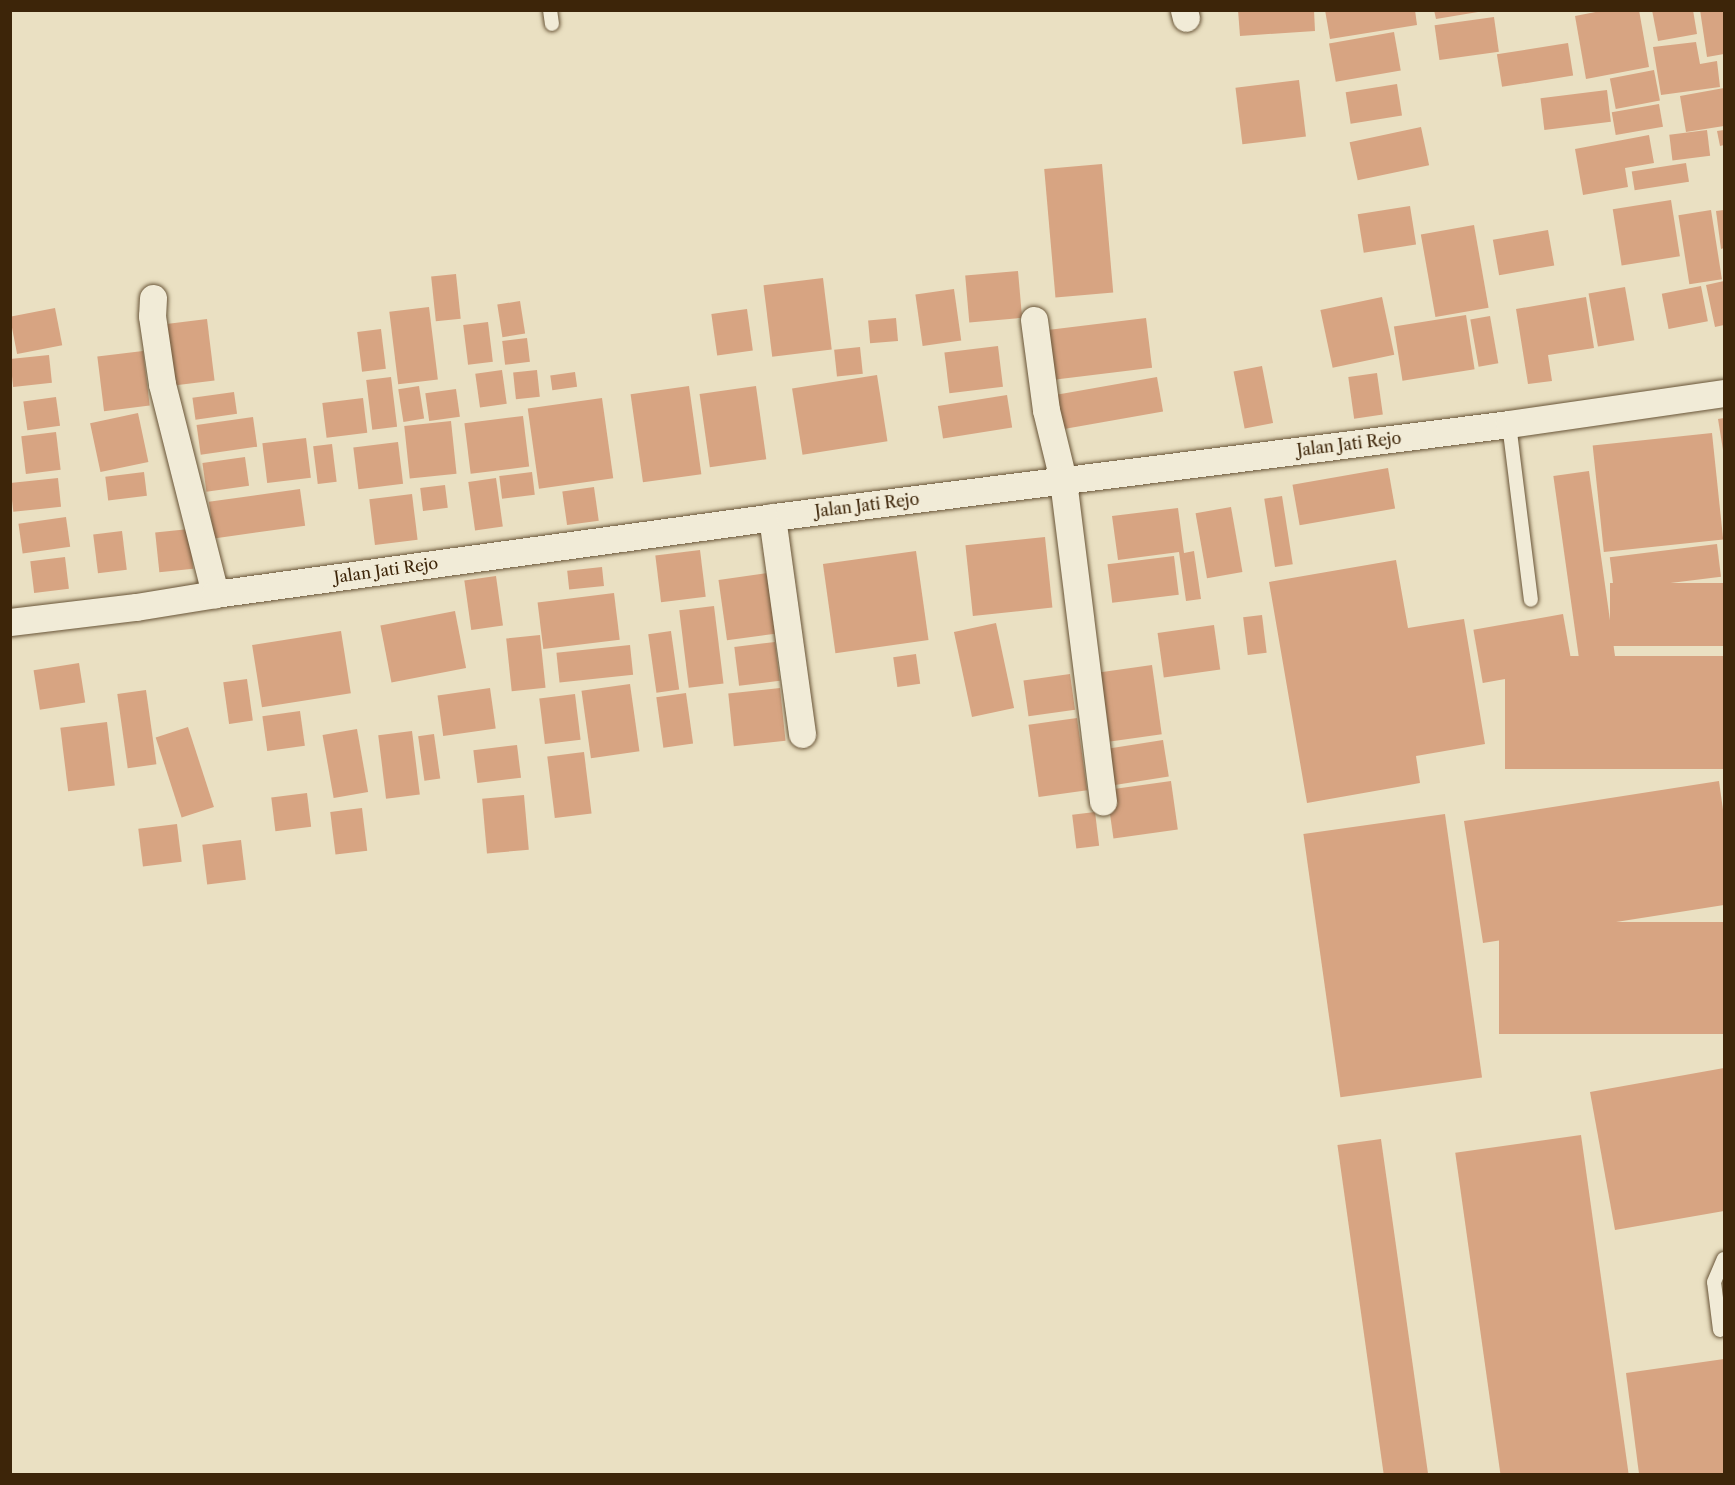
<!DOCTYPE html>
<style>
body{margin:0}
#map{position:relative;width:1735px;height:1485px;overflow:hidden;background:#eae0c2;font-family:"Libre Caslon Text",serif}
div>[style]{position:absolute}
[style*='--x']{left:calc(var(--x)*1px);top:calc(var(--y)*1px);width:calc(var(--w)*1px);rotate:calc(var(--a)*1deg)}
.building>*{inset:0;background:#d7a482;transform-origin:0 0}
.roads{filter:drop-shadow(0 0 2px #685437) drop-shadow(0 0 2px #685437)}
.service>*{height:14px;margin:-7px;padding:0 7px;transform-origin:7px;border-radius:7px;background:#f1ebd7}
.minor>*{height:27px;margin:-13.5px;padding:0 13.5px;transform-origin:13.5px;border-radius:13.5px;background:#f1ebd7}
span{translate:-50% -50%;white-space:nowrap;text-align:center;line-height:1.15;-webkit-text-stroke:4.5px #f1ebd7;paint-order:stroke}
.street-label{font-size:16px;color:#3d2509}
.frame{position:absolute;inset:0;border:12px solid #3d2509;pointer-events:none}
</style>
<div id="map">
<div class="building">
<i style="clip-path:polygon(1238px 10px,1314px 10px,1315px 31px,1240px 36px)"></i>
<i style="clip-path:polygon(1325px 10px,1415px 10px,1417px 25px,1330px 39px)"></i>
<i style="clip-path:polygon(1434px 10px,1478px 10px,1478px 12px,1436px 19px)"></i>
<i style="clip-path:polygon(1606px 10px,1639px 10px,1649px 67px,1586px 79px,1575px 16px)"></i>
<i style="clip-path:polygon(1652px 10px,1693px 10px,1697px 34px,1658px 41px)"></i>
<i style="clip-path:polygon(1700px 10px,1724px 10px,1724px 54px,1707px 57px)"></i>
<i style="left:1494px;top:17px;width:35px;height:60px;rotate:82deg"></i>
<i style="left:1394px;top:32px;width:39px;height:66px;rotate:80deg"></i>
<i style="clip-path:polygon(1696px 42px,1700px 64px,1717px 61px,1720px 87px,1661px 95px,1653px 47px)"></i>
<i style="left:1568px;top:43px;width:33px;height:72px;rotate:81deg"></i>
<i style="left:1654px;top:70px;width:31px;height:45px;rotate:79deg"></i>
<i style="left:1299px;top:80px;width:57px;height:64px;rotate:83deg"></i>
<i style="left:1397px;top:84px;width:32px;height:52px;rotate:81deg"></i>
<i style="clip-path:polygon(1724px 88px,1724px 126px,1686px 132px,1680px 96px)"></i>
<i style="left:1607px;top:90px;width:32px;height:67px;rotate:83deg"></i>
<i style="left:1659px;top:104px;width:23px;height:48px;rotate:80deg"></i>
<i style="left:1421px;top:127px;width:39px;height:73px;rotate:78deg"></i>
<i style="left:1707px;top:130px;width:26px;height:38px;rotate:83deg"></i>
<i style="clip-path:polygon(1724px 130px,1724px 145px,1720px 146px,1717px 131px)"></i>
<i style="clip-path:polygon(1649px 135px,1654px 163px,1625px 168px,1628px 187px,1583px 195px,1575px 149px)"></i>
<i style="left:1686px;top:163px;width:19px;height:55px;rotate:81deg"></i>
<i style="left:1102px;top:164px;width:129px;height:58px;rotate:85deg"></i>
<i style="left:1671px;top:200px;width:57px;height:59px;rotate:81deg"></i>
<i style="left:1410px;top:206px;width:39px;height:53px;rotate:81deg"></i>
<i style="left:1711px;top:210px;width:70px;height:33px;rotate:81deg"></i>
<i style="clip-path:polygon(1724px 210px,1724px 248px,1721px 249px,1716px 211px)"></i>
<i style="left:1474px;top:225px;width:84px;height:54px;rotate:80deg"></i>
<i style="left:1548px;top:230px;width:36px;height:56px;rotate:80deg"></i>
<i style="left:1018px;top:271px;width:47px;height:53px;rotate:85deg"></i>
<i style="left:456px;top:274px;width:45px;height:25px;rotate:84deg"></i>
<i style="left:823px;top:278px;width:72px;height:60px;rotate:83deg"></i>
<i style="clip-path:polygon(1724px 281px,1724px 325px,1715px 327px,1706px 285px)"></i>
<i style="left:1701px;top:286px;width:36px;height:40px;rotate:79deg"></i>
<i style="left:1625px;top:287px;width:54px;height:37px;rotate:80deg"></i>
<i style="left:954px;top:289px;width:52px;height:39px;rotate:82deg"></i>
<i style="left:1382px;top:297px;width:59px;height:63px;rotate:78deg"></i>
<i style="clip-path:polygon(1586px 297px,1594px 348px,1548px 355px,1552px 381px,1528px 384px,1516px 309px)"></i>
<i style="left:520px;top:301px;width:33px;height:23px;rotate:81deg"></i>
<i style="left:429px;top:307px;width:73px;height:40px;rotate:83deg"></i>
<i style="left:55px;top:308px;width:38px;height:46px;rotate:79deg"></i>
<i style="left:747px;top:309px;width:42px;height:36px;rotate:82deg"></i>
<i style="left:1466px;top:315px;width:55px;height:73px;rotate:81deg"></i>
<i style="left:1490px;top:316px;width:48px;height:20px;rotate:80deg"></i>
<i style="left:896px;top:318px;width:23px;height:28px;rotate:85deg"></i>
<i style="left:1146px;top:318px;width:50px;height:99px;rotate:83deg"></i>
<i style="left:207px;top:319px;width:62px;height:47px;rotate:83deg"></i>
<i style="left:488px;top:322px;width:40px;height:25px;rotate:83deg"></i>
<i style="left:381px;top:329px;width:40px;height:24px;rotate:83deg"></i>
<i style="left:527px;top:338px;width:24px;height:25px;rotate:83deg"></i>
<i style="left:998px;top:346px;width:41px;height:54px;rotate:83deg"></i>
<i style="left:860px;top:347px;width:27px;height:26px;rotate:84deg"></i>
<i style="left:143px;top:351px;width:55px;height:46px;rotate:83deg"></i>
<i style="left:49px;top:355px;width:28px;height:39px;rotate:84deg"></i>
<i style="left:1262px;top:366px;width:58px;height:29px;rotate:79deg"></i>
<i style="left:502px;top:370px;width:34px;height:27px;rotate:82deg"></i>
<i style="left:537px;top:370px;width:27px;height:24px;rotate:84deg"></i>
<i style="left:575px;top:372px;width:15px;height:25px;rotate:82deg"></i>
<i style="left:1377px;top:373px;width:42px;height:29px;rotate:82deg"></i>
<i style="left:877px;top:375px;width:67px;height:86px;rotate:81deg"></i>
<i style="left:391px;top:377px;width:50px;height:25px;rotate:83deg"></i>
<i style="left:1157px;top:377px;width:35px;height:102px;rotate:80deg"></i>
<i style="left:419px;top:386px;width:33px;height:21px;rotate:81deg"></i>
<i style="left:689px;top:386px;width:89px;height:59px;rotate:82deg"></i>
<i style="left:756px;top:386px;width:74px;height:57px;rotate:82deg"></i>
<i style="left:456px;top:389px;width:28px;height:31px;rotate:82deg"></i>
<i style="left:234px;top:392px;width:22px;height:42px;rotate:82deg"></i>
<i style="left:1007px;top:395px;width:33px;height:70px;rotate:81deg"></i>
<i style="left:56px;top:397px;width:29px;height:33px;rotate:82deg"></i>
<i style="left:363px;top:398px;width:35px;height:41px;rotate:83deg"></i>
<i style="left:602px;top:398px;width:81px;height:75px;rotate:82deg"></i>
<i style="left:138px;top:413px;width:50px;height:49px;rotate:78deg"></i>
<i style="left:523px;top:416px;width:51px;height:59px;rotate:83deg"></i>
<i style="left:253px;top:417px;width:30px;height:57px;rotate:82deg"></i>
<i style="clip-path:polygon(1724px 418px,1724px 450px,1723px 450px,1718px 419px)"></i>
<i style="left:451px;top:421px;width:53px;height:47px;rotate:84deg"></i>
<i style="left:56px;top:432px;width:38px;height:35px;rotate:83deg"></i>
<i style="left:1712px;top:433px;width:107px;height:120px;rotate:84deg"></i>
<i style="left:306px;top:438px;width:40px;height:44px;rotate:83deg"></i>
<i style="left:398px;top:442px;width:42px;height:45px;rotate:83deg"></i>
<i style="left:332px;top:444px;width:38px;height:19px;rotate:83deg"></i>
<i style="left:245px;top:457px;width:29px;height:43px;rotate:82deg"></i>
<i style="left:1388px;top:468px;width:41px;height:97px;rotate:80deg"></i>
<i style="left:1589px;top:471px;width:194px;height:36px;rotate:82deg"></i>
<i style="left:144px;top:472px;width:24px;height:39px;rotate:83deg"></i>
<i style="left:532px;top:472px;width:23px;height:33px;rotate:83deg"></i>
<i style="left:58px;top:478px;width:29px;height:48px;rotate:84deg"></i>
<i style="left:496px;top:478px;width:49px;height:28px;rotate:82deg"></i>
<i style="left:445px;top:485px;width:23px;height:25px;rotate:83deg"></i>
<i style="left:594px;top:487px;width:34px;height:32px;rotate:82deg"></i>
<i style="left:300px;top:489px;width:37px;height:92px;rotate:82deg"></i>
<i style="left:412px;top:494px;width:46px;height:43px;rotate:83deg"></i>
<i style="left:1282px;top:496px;width:69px;height:18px;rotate:81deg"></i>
<i style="left:1231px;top:507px;width:66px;height:36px;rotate:80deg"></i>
<i style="clip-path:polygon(1178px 508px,1184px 553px,1194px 551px,1201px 599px,1186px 601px,1179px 552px,1118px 560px,1112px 516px)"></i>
<i style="left:66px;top:517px;width:30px;height:48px;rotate:82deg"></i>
<i style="left:189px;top:529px;width:40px;height:34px;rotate:84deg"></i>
<i style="left:122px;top:531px;width:39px;height:29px;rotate:83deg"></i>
<i style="left:1045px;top:537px;width:71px;height:80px;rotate:84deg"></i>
<i style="left:1717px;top:544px;width:33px;height:108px;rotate:83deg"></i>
<i style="left:700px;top:550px;width:47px;height:45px;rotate:83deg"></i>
<i style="left:916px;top:551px;width:90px;height:94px;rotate:82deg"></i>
<i style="left:1174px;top:556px;width:39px;height:67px;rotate:83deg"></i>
<i style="left:65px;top:557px;width:32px;height:35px;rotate:83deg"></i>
<i style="clip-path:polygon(1396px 560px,1408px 628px,1464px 619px,1485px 744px,1416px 756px,1420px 783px,1307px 803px,1269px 582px)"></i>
<i style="left:602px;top:567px;width:19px;height:35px;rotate:84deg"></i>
<i style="left:768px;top:573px;width:61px;height:50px;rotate:82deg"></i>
<i style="left:496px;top:576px;width:50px;height:32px;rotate:82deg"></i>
<i style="left:1724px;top:583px;width:63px;height:114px;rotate:90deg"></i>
<i style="left:614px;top:593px;width:47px;height:77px;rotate:83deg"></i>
<i style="left:714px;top:606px;width:78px;height:35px;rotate:83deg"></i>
<i style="left:455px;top:611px;width:58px;height:76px;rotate:79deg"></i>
<i style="left:1563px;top:614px;width:54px;height:91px;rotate:80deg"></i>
<i style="left:1262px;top:615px;width:38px;height:19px;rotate:83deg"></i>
<i style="left:996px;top:623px;width:87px;height:43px;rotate:78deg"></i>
<i style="left:1214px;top:625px;width:45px;height:57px;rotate:82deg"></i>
<i style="left:341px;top:631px;width:63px;height:90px;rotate:81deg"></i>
<i style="left:671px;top:631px;width:59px;height:23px;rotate:82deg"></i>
<i style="left:540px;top:635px;width:53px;height:34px;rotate:84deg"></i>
<i style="left:775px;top:642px;width:39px;height:41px;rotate:83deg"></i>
<i style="left:630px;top:645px;width:30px;height:74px;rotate:84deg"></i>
<i style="left:916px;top:654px;width:30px;height:23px;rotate:82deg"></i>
<i style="left:1724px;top:656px;width:113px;height:219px;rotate:90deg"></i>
<i style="left:79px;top:663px;width:40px;height:46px;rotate:81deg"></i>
<i style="left:1152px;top:665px;width:70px;height:52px;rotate:82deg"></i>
<i style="left:1070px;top:674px;width:36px;height:47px;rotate:82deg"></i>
<i style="left:247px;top:679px;width:42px;height:24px;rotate:82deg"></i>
<i style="left:630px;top:684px;width:68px;height:49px;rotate:82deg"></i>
<i style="left:490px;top:688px;width:41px;height:53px;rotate:82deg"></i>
<i style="left:780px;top:688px;width:53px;height:52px;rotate:84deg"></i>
<i style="left:146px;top:690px;width:75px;height:29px;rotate:82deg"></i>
<i style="left:686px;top:693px;width:51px;height:30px;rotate:82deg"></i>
<i style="left:575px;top:694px;width:46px;height:36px;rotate:83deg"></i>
<i style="left:300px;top:711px;width:35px;height:38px;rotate:82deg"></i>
<i style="left:1077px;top:718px;width:73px;height:49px;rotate:82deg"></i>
<i style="left:107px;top:722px;width:64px;height:47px;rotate:83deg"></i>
<i style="left:188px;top:727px;width:84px;height:34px;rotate:72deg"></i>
<i style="left:357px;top:729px;width:64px;height:35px;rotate:80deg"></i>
<i style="left:412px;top:731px;width:64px;height:34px;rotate:83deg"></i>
<i style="left:434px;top:734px;width:45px;height:16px;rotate:82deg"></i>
<i style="left:1163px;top:740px;width:37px;height:61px;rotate:81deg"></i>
<i style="left:517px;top:745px;width:33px;height:44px;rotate:83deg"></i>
<i style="left:584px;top:752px;width:62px;height:37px;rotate:83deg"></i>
<i style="left:1171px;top:781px;width:49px;height:65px;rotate:82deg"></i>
<i style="clip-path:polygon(1719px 781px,1724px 817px,1724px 905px,1483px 943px,1464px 821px)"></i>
<i style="left:307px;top:793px;width:34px;height:36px;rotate:83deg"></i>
<i style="left:524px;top:795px;width:55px;height:42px;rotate:85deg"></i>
<i style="left:362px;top:808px;width:43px;height:32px;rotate:83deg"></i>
<i style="left:1095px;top:812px;width:34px;height:23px;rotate:83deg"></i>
<i style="left:1445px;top:814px;width:266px;height:143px;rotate:82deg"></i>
<i style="left:177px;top:824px;width:38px;height:39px;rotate:83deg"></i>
<i style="left:241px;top:840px;width:40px;height:39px;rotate:83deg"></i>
<i style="left:1724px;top:922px;width:112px;height:225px;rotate:90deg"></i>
<i style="clip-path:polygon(1724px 1068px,1724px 1211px,1615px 1230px,1590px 1092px)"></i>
<i style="left:1581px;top:1135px;width:342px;height:127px;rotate:82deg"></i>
<i style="left:1381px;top:1139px;width:338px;height:44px;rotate:82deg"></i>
<i style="clip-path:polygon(1724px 1359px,1724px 1474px,1639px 1474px,1626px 1373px)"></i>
</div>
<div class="roads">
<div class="service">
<i style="--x:550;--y:10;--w:14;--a:82"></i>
<i style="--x:1509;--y:424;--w:177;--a:82.9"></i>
<i style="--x:1720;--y:1330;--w:48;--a:-97.1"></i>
<i style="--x:1714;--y:1282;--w:25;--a:-67"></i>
</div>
<div class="minor">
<i style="--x:1184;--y:10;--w:8;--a:76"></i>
<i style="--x:153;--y:298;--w:18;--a:93"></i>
<i style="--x:152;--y:316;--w:69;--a:81.6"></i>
<i style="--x:162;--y:384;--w:217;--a:75.8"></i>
<i style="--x:1034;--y:320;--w:91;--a:82.4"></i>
<i style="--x:1046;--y:410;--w:72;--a:76.3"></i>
<i style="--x:1063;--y:480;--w:324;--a:82.9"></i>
<i style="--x:772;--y:517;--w:219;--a:82.1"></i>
<i style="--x:10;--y:622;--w:127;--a:-6.8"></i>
<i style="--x:136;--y:607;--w:80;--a:-9.3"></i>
<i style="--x:215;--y:594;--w:579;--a:-7.84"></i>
<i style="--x:789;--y:515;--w:726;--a:-7.2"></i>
<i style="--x:1509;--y:424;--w:217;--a:-8.2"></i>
</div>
</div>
<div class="street-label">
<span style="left:1349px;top:444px;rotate:-7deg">Jalan Jati Rejo</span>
<span style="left:867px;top:505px;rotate:-7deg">Jalan Jati Rejo</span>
<span style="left:386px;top:570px;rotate:-8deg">Jalan Jati Rejo</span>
</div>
<div class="frame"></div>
</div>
